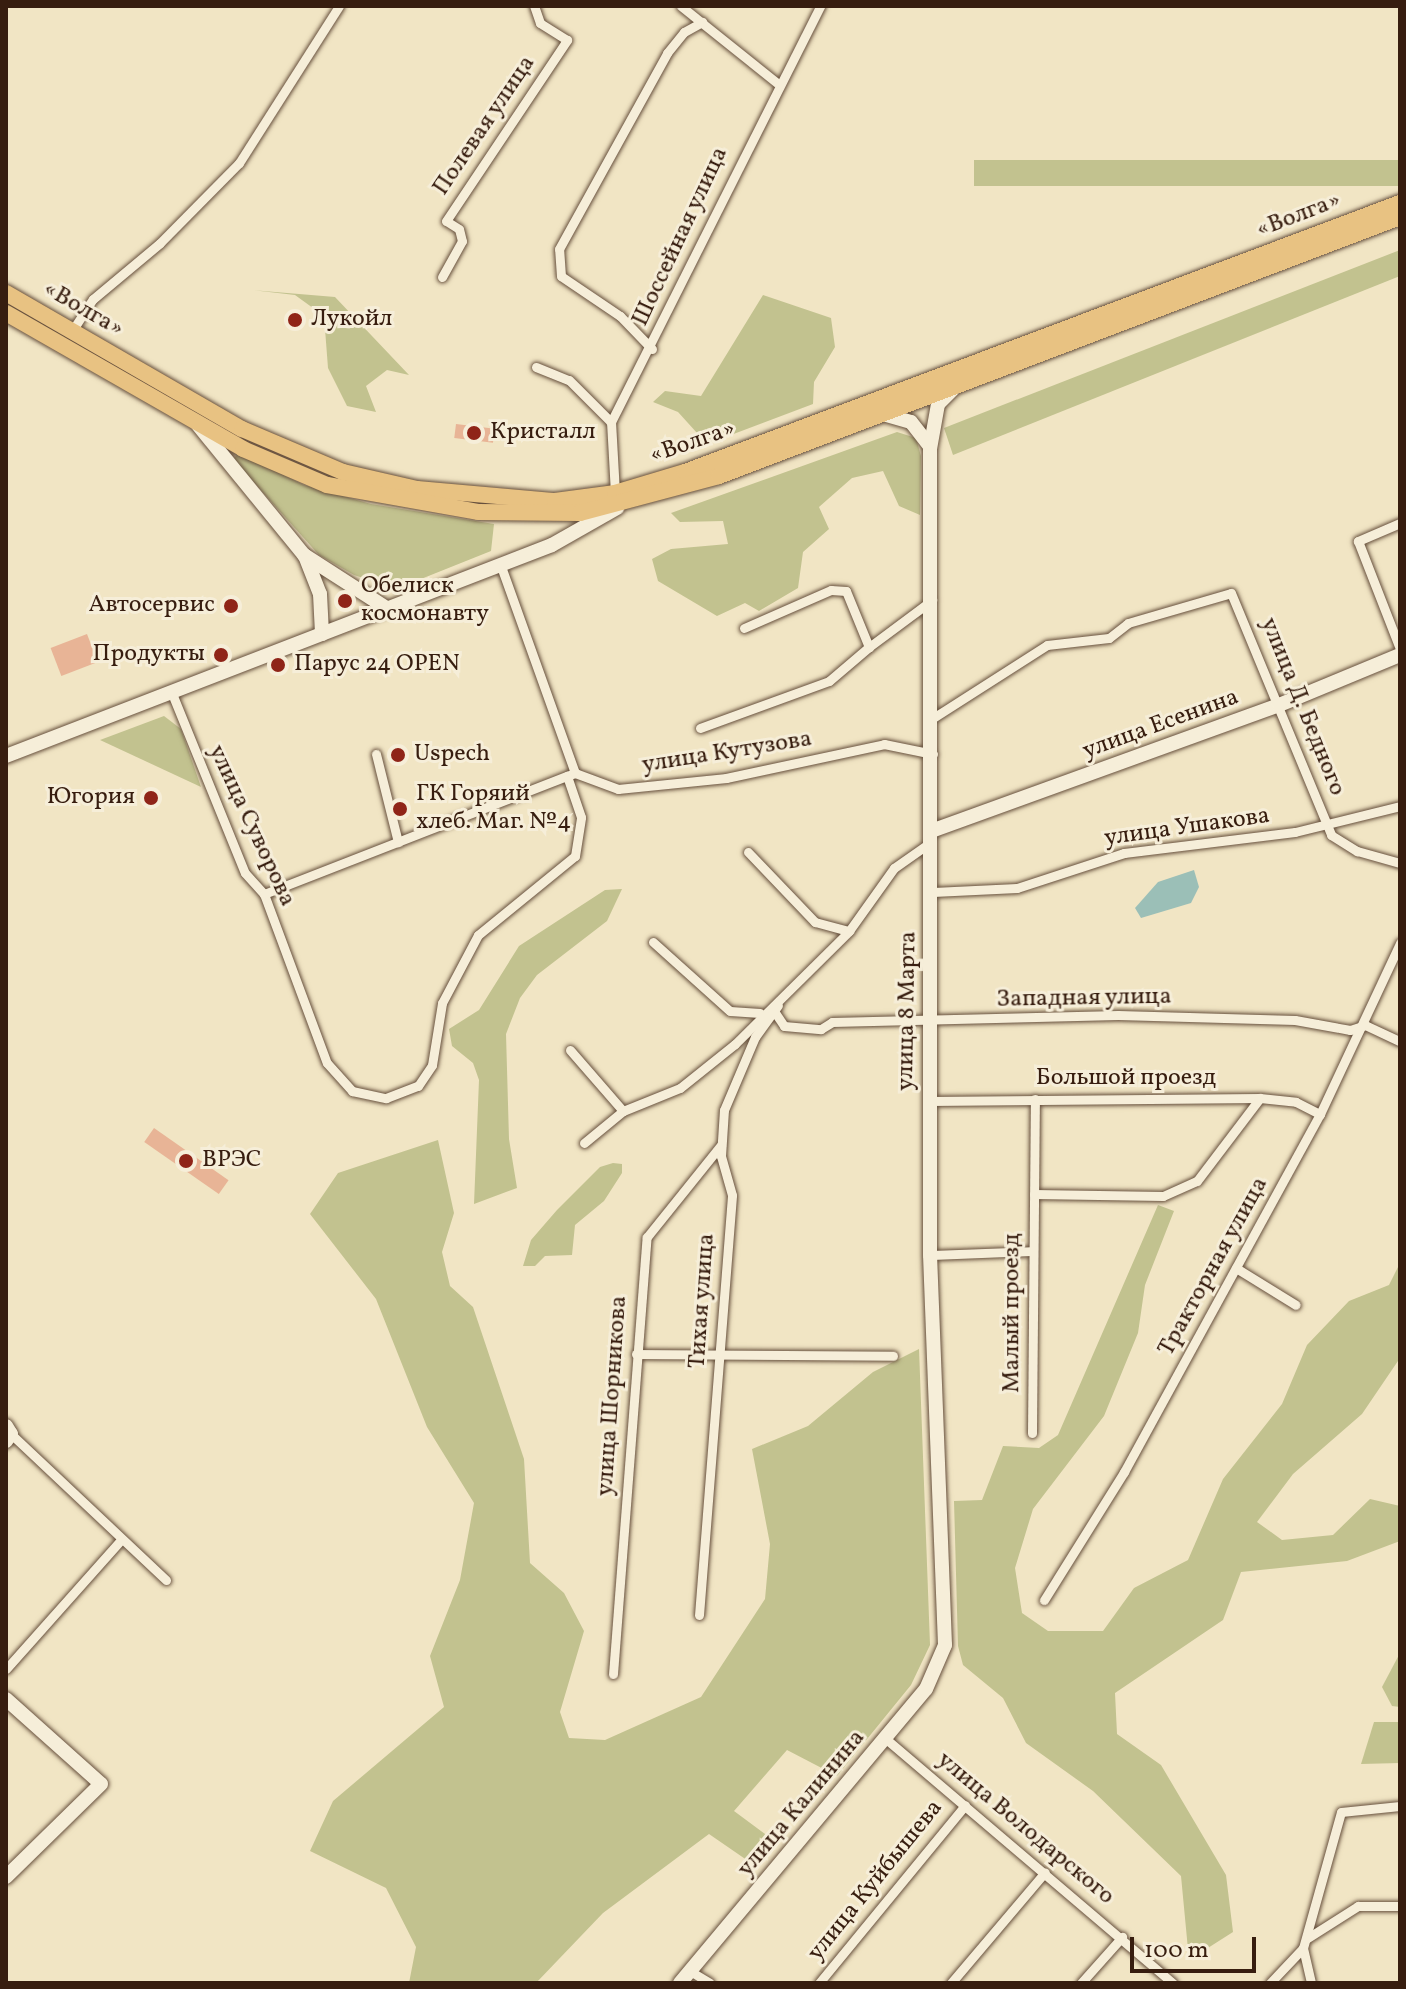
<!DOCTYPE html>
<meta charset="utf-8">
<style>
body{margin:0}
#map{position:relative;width:1406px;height:1989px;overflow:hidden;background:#f1e5c4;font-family:Vollkorn,serif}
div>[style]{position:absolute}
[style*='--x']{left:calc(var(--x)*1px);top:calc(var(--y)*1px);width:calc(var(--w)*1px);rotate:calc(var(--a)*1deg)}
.green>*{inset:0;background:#c2c28f;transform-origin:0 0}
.water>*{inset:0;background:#9bbfb7}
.building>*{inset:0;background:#e8b496;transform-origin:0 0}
.roads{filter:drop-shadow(0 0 2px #664f3c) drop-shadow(0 0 2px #664f3c)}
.street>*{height:9px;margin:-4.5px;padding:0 4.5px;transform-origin:4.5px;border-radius:4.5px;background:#f6eed9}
.secondary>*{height:14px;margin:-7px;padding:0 7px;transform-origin:7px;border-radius:7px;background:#f6eed9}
.highway>*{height:16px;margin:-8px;padding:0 8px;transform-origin:8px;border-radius:8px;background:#e8c282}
.dots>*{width:22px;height:22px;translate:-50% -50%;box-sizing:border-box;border:4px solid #f6eed9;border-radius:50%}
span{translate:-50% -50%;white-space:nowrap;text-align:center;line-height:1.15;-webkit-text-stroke:6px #f6eed9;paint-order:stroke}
.street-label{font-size:24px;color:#371d0f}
.poi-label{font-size:24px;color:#371d0f}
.left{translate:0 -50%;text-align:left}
.right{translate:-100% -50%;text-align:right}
.frame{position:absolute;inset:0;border:8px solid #371d0f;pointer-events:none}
.scale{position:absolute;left:1130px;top:1937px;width:126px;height:36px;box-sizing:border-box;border:4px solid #371d0f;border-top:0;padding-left:10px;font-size:24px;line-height:28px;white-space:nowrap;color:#371d0f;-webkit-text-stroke:6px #f6eed9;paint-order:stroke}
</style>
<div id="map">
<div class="green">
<i style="left:1400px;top:160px;width:26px;height:426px;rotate:90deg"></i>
<i style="clip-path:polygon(1400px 250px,1400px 276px,953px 455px,944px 428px)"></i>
<i style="clip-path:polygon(251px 290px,335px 297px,409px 375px,387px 370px,366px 386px,376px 412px,347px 406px,328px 368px,324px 316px,295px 295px)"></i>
<i style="clip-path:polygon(763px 295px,831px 318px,835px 347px,814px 382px,813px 404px,707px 444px,678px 412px,653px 402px,665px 391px,701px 396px)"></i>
<i style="clip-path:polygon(897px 432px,916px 438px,921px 456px,920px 515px,899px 506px,883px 471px,852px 478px,819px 507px,829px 529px,803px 552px,798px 588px,759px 611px,745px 603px,717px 616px,658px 581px,652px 559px,671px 549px,728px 544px,723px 521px,680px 522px,671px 513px)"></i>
<i style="clip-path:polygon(239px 453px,304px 485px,371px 504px,494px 524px,491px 551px,396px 589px,354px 575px,319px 555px,233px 459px)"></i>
<i style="clip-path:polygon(164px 716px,181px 729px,201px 787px,100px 740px)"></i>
<i style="clip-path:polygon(622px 889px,607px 921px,537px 975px,520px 998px,506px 1034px,509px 1139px,517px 1188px,474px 1204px,479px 1080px,473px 1063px,452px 1046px,449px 1029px,479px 1010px,519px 946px,605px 890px)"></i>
<i style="clip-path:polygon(438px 1140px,454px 1213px,442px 1252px,450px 1286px,473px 1307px,524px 1459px,530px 1563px,564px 1593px,584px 1631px,560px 1712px,569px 1738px,605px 1740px,701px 1697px,765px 1599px,770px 1544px,752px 1449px,808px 1426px,873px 1372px,919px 1349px,930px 1645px,911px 1685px,837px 1776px,787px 1750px,734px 1811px,776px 1842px,754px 1865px,709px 1834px,603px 1913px,536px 1983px,409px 1983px,416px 1947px,386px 1888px,310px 1851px,333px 1801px,444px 1707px,430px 1656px,460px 1580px,474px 1503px,427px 1427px,376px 1299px,310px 1214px,338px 1173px)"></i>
<i style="clip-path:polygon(613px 1163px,622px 1164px,622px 1173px,604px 1201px,575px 1225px,572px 1255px,545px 1256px,535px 1266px,523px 1266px,531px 1240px,557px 1210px,600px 1167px)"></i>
<i style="clip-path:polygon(1158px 1205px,1174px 1211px,1145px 1285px,1138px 1333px,1104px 1416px,1033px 1509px,1015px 1568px,1022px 1613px,1048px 1631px,1103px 1631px,1134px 1588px,1188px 1560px,1223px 1479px,1282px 1404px,1307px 1345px,1349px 1301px,1389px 1285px,1400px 1263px,1400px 1358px,1362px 1414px,1293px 1474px,1257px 1522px,1282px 1540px,1333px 1535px,1370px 1499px,1400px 1506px,1400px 1541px,1347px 1561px,1241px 1572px,1223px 1620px,1115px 1693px,1117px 1734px,1161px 1765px,1226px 1875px,1233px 1932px,1189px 1960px,1181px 1876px,1093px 1791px,1026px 1743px,1003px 1698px,963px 1665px,958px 1646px,954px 1501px,982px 1500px,1003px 1446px,1039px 1448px,1058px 1435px)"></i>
<i style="clip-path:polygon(1400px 1653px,1400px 1707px,1392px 1706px,1382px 1687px)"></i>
<i style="clip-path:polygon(1374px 1722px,1400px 1722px,1400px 1763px,1361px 1764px)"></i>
</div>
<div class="water">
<i style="clip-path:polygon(1194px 870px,1199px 887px,1191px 903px,1141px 918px,1135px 908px,1158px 882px)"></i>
</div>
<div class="building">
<i style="left:456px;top:424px;width:39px;height:14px;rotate:7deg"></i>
<i style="left:87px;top:634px;width:30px;height:39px;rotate:69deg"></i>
<i style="left:154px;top:1128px;width:91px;height:17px;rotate:35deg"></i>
</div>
<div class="roads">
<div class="street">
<i style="--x:681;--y:6;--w:123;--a:38.7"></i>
<i style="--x:442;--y:277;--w:41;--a:-60.9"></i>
<i style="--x:462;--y:241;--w:12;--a:-104"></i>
<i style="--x:459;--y:229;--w:15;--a:-148"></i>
<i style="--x:446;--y:221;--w:218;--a:-56.2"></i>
<i style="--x:567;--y:40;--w:32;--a:-148"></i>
<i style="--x:540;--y:23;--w:18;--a:-109"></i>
<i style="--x:72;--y:331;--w:38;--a:-57"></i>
<i style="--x:93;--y:299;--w:87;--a:-39.9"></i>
<i style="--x:160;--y:243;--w:112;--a:-45.4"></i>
<i style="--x:239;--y:163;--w:186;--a:-57.5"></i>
<i style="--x:652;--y:349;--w:46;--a:-134.1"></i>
<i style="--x:620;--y:316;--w:71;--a:-145.9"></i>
<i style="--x:561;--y:276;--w:27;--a:-94"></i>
<i style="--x:559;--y:249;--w:224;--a:-61.1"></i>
<i style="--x:667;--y:53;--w:27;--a:-51"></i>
<i style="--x:684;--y:32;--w:21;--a:-29"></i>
<i style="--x:536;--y:367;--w:35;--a:22"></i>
<i style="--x:569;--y:380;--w:59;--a:45"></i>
<i style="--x:615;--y:493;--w:71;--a:-93.2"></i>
<i style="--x:611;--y:422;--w:466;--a:-63.3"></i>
<i style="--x:1400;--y:523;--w:46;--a:156.8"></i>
<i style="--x:1358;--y:541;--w:116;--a:68.7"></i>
<i style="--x:744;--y:628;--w:95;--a:-23.6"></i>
<i style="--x:831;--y:590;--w:15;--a:4"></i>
<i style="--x:846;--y:591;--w:61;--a:67.7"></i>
<i style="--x:869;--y:647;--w:79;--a:-36.7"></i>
<i style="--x:171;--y:691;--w:196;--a:67.9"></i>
<i style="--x:245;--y:873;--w:28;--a:48"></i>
<i style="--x:264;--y:894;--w:180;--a:69.6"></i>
<i style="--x:327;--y:1063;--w:38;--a:48"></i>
<i style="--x:352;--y:1091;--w:35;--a:12"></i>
<i style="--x:386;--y:1098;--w:34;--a:-21"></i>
<i style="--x:418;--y:1086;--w:25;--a:-56"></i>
<i style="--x:432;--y:1065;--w:63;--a:-80.8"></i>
<i style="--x:442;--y:1003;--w:77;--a:-62.1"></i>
<i style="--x:478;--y:935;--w:125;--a:-39.2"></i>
<i style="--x:575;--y:856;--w:39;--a:-81"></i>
<i style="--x:581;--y:817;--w:43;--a:-108.9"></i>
<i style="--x:567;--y:776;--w:9;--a:-21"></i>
<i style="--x:575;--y:773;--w:220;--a:-109.7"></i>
<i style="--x:933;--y:718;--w:135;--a:-32.6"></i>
<i style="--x:1047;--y:645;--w:62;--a:-6.4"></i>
<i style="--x:1109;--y:638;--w:24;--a:-38"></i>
<i style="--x:1128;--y:623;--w:107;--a:-16.2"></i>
<i style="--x:1231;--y:593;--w:262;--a:67.5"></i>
<i style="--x:1331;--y:835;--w:31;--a:32"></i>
<i style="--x:1357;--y:851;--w:45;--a:15.6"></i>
<i style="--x:700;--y:728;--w:137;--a:-20"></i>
<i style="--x:829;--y:681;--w:52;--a:-40.4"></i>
<i style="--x:376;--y:754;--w:91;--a:76"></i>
<i style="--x:575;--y:773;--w:46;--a:20.4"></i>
<i style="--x:618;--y:789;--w:109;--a:-5.8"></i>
<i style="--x:726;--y:778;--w:162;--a:-12.1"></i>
<i style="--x:884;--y:744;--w:50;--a:11.5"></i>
<i style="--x:748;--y:852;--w:97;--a:46.3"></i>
<i style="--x:815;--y:922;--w:35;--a:15"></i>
<i style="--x:933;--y:892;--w:84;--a:-2.7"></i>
<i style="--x:1017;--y:888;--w:113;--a:-18.1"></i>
<i style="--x:1124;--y:853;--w:172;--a:-7"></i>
<i style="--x:1295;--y:832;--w:108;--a:-13.9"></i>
<i style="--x:264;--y:894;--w:325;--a:-21.3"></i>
<i style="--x:653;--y:942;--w:103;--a:41.9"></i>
<i style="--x:730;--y:1011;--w:30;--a:4"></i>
<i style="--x:774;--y:1011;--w:18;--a:56"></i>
<i style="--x:784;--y:1026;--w:37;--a:5"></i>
<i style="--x:821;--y:1029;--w:13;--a:-32"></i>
<i style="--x:832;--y:1022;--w:286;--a:-1.4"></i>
<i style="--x:1118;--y:1015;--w:177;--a:1.6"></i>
<i style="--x:1295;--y:1020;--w:56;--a:10.3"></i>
<i style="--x:1350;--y:1030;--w:16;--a:-18"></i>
<i style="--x:1365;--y:1025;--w:38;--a:25"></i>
<i style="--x:570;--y:1050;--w:81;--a:49"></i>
<i style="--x:929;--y:1101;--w:331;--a:-0.5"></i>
<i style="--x:1260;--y:1098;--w:36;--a:6"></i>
<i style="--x:1296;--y:1102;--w:27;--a:27"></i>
<i style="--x:584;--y:1143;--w:50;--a:-39.4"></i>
<i style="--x:623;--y:1111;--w:61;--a:-22"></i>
<i style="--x:680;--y:1088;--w:70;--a:-38.7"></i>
<i style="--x:735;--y:1044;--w:161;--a:-44.7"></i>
<i style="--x:849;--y:931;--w:77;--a:-54.5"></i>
<i style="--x:894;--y:868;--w:45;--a:-35.1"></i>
<i style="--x:1034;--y:1194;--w:129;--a:0.9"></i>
<i style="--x:1163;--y:1196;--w:37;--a:-24"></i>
<i style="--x:1197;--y:1181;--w:104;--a:-52.8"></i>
<i style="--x:930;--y:1255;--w:103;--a:-2.2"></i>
<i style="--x:1236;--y:1268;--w:70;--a:31.7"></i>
<i style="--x:636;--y:1354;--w:257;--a:0.4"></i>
<i style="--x:1032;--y:1433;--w:334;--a:-89.5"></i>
<i style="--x:11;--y:1434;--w:213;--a:43.3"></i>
<i style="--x:1044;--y:1600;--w:151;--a:-58"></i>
<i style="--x:1124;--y:1472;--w:408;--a:-61.3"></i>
<i style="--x:1320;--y:1114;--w:189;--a:-64.9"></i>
<i style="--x:699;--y:1615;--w:421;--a:-85.5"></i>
<i style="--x:732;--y:1195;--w:41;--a:-105.8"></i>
<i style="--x:721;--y:1156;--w:46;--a:-86.3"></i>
<i style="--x:724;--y:1110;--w:79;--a:-67"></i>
<i style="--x:755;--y:1037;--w:39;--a:-54"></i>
<i style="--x:6;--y:1669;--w:174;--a:-48.3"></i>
<i style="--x:613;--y:1674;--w:438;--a:-85.6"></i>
<i style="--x:647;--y:1237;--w:118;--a:-51.2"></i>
<i style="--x:886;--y:1739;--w:377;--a:40.4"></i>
<i style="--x:1306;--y:1939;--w:62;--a:-32.4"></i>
<i style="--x:1358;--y:1906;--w:42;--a:0"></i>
<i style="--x:1303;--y:1948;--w:36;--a:77"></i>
<i style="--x:690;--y:1971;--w:23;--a:31"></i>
<i style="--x:819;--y:1983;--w:230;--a:-50.6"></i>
<i style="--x:951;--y:1983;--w:145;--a:-49.7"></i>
<i style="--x:1081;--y:1983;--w:62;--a:-48.3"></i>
<i style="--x:1270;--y:1983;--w:48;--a:-46.7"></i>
<i style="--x:1303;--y:1948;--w:141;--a:-74.4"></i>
<i style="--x:1341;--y:1812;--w:59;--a:-5.8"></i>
</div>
<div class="secondary">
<i style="--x:883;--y:414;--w:29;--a:16"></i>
<i style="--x:911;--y:422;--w:29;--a:52"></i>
<i style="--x:198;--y:425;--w:168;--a:50.8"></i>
<i style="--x:304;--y:555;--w:100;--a:32.7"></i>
<i style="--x:305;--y:556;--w:41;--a:68.5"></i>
<i style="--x:320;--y:594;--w:40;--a:87.1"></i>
<i style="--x:6;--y:756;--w:585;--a:-21.13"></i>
<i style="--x:552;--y:545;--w:75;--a:-29.6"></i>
<i style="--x:934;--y:830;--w:367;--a:-19.9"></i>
<i style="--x:1279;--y:705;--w:131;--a:-22.5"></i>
<i style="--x:6;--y:1426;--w:9;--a:58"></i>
<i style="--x:11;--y:1434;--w:9;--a:126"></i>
<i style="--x:6;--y:1699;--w:127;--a:41.8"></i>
<i style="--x:101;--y:1784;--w:133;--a:135.6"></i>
<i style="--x:680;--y:1983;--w:383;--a:-50.1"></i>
<i style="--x:926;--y:1689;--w:48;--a:-66.6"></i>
<i style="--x:945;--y:1645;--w:390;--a:-92.2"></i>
<i style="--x:930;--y:1255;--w:806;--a:-90"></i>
<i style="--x:930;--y:449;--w:46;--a:-79.9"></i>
<i style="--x:938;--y:404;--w:21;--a:-45"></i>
</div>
<div class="highway">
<i style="--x:6;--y:293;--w:272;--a:30"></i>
<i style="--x:242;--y:429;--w:110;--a:23.1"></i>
<i style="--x:343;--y:472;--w:76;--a:12.9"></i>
<i style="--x:417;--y:489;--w:139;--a:5"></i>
<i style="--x:555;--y:501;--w:61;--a:-7.6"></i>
<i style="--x:615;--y:493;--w:73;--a:-16.7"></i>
<i style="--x:685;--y:472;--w:764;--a:-20.62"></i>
<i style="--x:6;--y:313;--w:273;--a:29.8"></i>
<i style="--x:243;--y:449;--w:91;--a:23.2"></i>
<i style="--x:327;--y:485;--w:153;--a:10.1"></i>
<i style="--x:478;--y:512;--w:102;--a:0.6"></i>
<i style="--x:580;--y:513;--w:144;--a:-14.9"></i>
<i style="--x:719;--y:476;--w:729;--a:-20.82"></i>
</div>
</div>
<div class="dots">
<i style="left:295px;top:320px;background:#8f2418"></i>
<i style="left:474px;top:433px;background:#8f2418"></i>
<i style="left:345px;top:601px;background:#8f2418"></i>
<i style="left:231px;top:606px;background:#8f2418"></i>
<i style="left:221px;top:655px;background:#8f2418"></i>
<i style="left:278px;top:665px;background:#8f2418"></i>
<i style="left:398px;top:755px;background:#8f2418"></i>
<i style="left:151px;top:798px;background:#8f2418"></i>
<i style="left:400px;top:809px;background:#8f2418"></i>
<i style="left:186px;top:1161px;background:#8f2418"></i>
</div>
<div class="street-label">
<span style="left:485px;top:126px;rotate:-56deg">Полевая улица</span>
<span style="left:1299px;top:216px;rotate:-21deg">«Волга»</span>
<span style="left:681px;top:237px;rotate:-65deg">Шоссейная улица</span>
<span style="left:83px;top:310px;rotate:30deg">«Волга»</span>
<span style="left:693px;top:443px;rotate:-19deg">«Волга»</span>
<span style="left:1302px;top:707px;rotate:68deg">улица Д. Бедного</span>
<span style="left:1161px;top:725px;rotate:-20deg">улица Есенина</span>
<span style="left:727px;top:753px;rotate:-9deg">улица Кутузова</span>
<span style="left:251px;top:826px;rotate:65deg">улица Суворова</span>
<span style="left:1187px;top:828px;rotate:-8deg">улица Ушакова</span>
<span style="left:1084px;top:999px;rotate:-1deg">Западная улица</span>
<span style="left:908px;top:1011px;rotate:-89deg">улица 8 Марта</span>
<span style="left:1126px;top:1079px">Большой проезд</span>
<span style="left:1214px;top:1267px;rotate:-61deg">Тракторная улица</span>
<span style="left:703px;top:1301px;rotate:-86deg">Тихая улица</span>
<span style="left:1013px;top:1313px;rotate:-90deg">Малый проезд</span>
<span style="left:613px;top:1396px;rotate:-86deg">улица Шорникова</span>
<span style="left:802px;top:1804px;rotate:-50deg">улица Калинина</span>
<span style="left:1025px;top:1829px;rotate:40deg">улица Володарского</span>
<span style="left:876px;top:1881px;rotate:-51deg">улица Куйбышева</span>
</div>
<div class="poi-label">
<span class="left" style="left:311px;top:320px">Лукойл</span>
<span class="left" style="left:490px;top:433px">Кристалл</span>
<span class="left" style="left:361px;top:601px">Обелиск<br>космонавту</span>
<span class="right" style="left:215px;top:606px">Автосервис</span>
<span class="right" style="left:205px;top:655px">Продукты</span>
<span class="left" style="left:294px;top:665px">Парус 24 OPEN</span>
<span class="left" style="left:414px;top:755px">Uspech</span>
<span class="left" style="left:416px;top:809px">ГК Горяий<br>хлеб. Маг. №4</span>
<span class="right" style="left:135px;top:798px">Югория</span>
<span class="left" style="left:202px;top:1161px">ВРЭС</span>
</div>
<div class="frame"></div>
<div class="scale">100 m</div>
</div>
